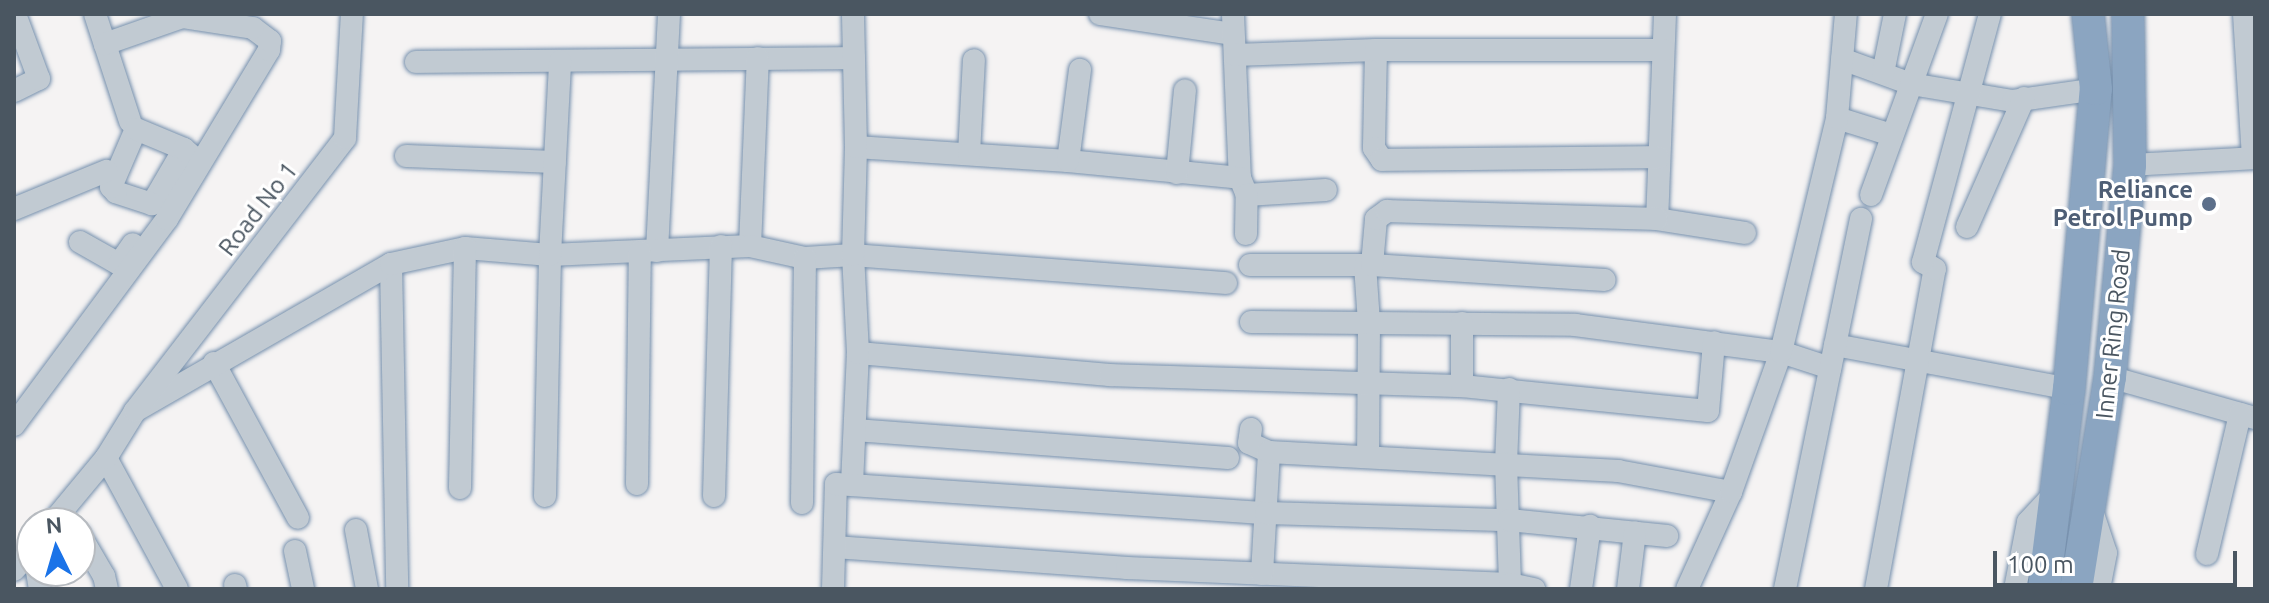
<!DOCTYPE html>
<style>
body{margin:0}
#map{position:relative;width:2269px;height:603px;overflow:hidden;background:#f5f3f3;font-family:Ubuntu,sans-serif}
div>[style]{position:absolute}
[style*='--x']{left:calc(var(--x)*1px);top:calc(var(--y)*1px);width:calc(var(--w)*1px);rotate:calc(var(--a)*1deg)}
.roads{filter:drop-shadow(0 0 2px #7690ad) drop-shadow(0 0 2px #7690ad)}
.minor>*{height:22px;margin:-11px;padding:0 11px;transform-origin:11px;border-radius:11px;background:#c1cad2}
.highway>*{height:32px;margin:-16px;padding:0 16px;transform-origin:16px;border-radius:16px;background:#8ba5c1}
.dots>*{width:22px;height:22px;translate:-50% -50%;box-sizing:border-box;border:4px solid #fff;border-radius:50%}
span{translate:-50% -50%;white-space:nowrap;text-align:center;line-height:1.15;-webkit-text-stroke:6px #fff;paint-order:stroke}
.service-label{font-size:24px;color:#4e5e75;font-weight:700}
.right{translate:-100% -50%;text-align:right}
.street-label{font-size:24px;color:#4a5661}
.frame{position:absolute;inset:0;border:16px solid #4a5661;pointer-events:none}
.north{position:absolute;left:16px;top:507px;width:80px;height:80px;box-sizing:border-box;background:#fff;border:2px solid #b7bbc0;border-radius:50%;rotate:355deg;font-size:22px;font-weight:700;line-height:32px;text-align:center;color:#4a5661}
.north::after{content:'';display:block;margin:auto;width:28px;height:36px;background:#1a73e8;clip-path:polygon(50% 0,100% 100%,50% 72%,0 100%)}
.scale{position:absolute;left:1993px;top:551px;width:244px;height:36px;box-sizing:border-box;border:4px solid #4a5661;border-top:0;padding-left:10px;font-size:24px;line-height:28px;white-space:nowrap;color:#4a5661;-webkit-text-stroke:6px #fff;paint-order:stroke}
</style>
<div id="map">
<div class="roads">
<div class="minor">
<i style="--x:95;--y:14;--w:113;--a:71.9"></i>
<i style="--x:1100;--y:14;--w:134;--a:8.6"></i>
<i style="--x:1233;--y:14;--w:164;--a:87.6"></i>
<i style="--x:1665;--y:14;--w:205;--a:92.2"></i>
<i style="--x:1657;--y:219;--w:89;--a:9"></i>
<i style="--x:2244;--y:14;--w:144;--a:86.4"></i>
<i style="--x:1376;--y:50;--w:98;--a:91.2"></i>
<i style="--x:1374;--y:148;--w:14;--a:56"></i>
<i style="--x:1382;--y:160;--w:276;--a:-0.6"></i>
<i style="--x:1235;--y:55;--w:141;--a:-2"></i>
<i style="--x:1376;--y:50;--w:287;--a:0"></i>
<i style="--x:1842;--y:59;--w:73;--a:19.9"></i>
<i style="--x:1911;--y:84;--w:103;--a:9.5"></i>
<i style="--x:2013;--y:101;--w:84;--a:-8.2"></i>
<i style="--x:416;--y:62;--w:438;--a:-0.5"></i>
<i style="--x:1883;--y:73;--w:60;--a:-78.5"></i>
<i style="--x:14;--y:91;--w:28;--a:-26"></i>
<i style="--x:39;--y:79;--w:69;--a:-110.3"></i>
<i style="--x:1837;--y:118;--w:58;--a:17.2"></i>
<i style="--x:856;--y:147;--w:212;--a:3.8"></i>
<i style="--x:1068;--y:161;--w:173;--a:5.6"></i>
<i style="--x:1240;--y:178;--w:18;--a:68"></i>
<i style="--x:1247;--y:195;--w:79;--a:-3.6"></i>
<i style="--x:184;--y:149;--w:64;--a:120.2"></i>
<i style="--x:152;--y:204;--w:38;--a:-162"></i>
<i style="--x:116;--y:192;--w:7;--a:-135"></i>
<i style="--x:111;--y:187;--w:63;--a:-66.7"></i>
<i style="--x:136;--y:129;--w:52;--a:22.6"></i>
<i style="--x:184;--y:149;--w:20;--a:41"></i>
<i style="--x:969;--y:154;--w:94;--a:-87"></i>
<i style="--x:406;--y:156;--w:149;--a:2.3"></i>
<i style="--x:1068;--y:161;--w:92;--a:-82.5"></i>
<i style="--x:2130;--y:165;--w:125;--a:-3.2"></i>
<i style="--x:1177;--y:173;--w:83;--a:-84.5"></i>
<i style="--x:1871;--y:195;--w:193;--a:-70"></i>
<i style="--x:14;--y:209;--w:100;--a:-22.4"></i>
<i style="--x:1967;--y:227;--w:141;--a:-66.2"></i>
<i style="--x:1246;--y:234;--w:39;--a:-89"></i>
<i style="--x:80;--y:242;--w:45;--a:29.4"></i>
<i style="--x:119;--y:264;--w:24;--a:-55"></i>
<i style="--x:750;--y:246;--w:188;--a:-87.6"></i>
<i style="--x:657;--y:251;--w:237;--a:-87.1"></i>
<i style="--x:391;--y:264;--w:325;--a:88.9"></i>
<i style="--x:1250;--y:265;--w:122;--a:0"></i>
<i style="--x:1372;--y:265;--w:233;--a:3.7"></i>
<i style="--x:1365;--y:265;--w:57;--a:86"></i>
<i style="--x:1369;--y:322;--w:134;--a:90.4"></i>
<i style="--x:1372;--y:265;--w:46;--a:-85"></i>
<i style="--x:1376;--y:219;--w:14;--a:-36"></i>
<i style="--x:1387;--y:211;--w:270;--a:1.7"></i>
<i style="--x:1251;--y:322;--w:324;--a:0.5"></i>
<i style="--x:1575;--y:325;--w:208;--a:7.5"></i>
<i style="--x:1781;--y:352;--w:52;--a:18.1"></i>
<i style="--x:1835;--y:345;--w:238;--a:10.6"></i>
<i style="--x:858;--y:353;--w:253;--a:5"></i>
<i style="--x:1110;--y:375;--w:352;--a:1.8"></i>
<i style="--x:1462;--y:386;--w:247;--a:5.8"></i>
<i style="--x:1708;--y:411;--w:69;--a:-85"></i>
<i style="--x:214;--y:363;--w:176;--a:61.5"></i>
<i style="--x:2110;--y:377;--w:151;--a:15.8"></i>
<i style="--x:1462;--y:386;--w:63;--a:-90"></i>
<i style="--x:1509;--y:389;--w:74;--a:92.3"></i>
<i style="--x:1506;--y:463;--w:121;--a:88.1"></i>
<i style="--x:135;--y:411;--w:295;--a:-29.9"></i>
<i style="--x:391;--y:264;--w:76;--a:-12.2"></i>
<i style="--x:465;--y:248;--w:85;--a:4.7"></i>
<i style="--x:550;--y:255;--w:200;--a:-2.6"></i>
<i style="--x:750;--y:246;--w:56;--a:12.3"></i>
<i style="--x:805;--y:258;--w:48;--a:-3.6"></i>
<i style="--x:853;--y:255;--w:374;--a:4.3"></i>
<i style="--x:14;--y:425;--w:257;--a:-53.4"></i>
<i style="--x:167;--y:219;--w:197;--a:-58.9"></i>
<i style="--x:269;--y:50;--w:9;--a:-84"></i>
<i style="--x:270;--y:41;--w:21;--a:-143"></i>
<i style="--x:253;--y:28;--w:72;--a:-171.2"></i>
<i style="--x:182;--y:17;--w:82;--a:160.7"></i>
<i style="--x:1251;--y:429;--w:14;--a:98"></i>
<i style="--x:1249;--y:443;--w:22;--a:24"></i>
<i style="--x:855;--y:430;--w:374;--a:4.3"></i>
<i style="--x:106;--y:458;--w:149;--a:61.5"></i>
<i style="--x:637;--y:484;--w:232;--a:-89.3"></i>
<i style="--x:852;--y:484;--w:131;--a:-87.4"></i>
<i style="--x:858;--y:353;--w:98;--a:-92.9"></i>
<i style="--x:853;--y:255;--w:108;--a:-88.4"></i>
<i style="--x:856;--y:147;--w:133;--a:-91.3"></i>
<i style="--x:460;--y:488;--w:240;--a:-88.8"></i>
<i style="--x:545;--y:496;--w:241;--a:-88.8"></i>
<i style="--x:550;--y:255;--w:194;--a:-87"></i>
<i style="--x:714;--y:496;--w:250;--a:-88.4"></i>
<i style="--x:802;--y:503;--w:245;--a:-89.3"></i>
<i style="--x:2092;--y:511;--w:44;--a:71.6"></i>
<i style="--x:2106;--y:553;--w:37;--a:101"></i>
<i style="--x:52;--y:523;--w:85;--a:-50.3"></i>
<i style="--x:106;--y:458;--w:55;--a:-58.3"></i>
<i style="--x:135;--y:411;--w:344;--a:-52.4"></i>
<i style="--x:345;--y:138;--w:124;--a:-86.8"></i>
<i style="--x:356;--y:530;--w:60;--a:79.4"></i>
<i style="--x:80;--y:535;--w:48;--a:59.7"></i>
<i style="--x:104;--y:576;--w:13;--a:77"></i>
<i style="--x:835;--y:547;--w:293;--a:4.1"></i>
<i style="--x:1127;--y:568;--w:383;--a:2.4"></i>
<i style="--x:1510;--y:584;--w:25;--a:12"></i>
<i style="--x:295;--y:551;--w:39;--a:78"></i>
<i style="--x:2207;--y:554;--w:144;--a:-76.7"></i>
<i style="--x:14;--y:570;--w:27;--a:-48"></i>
<i style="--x:37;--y:571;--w:18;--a:81"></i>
<i style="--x:1262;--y:574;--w:122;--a:-86.7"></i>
<i style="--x:1269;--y:452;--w:350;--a:3.1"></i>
<i style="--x:1618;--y:471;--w:115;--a:10.5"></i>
<i style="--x:235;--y:585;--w:4;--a:76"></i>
<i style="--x:833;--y:589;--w:105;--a:-88.4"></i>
<i style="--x:836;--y:484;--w:431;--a:3.9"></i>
<i style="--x:1266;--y:513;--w:243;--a:1.7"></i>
<i style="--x:1509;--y:520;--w:159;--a:5.8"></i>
<i style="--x:1581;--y:589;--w:64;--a:-81.9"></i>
<i style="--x:1628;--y:589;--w:57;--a:-83"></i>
<i style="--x:1687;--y:589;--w:107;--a:-65.6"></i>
<i style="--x:1731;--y:492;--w:149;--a:-70.3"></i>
<i style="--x:1781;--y:352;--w:241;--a:-76.5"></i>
<i style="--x:1837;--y:118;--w:104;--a:-85.1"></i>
<i style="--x:1785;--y:589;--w:378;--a:-78.4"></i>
<i style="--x:1876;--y:589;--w:325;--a:-79.6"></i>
<i style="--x:1935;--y:269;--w:14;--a:-150"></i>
<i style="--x:1923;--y:262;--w:257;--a:-74.9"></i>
<i style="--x:2015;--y:589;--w:68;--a:-79"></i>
<i style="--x:2028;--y:522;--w:42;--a:-46.9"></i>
</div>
<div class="highway">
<i style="--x:2044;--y:589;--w:202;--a:-82.9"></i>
<i style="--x:2069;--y:389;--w:301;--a:-84.9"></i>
<i style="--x:2096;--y:89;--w:75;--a:-96.1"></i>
<i style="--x:2076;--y:589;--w:215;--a:-80.9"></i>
<i style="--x:2110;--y:377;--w:213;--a:-84.6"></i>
<i style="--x:2130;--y:165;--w:151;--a:-90.8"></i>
</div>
</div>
<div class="dots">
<i style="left:2209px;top:204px;background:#5c6f8a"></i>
</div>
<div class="service-label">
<span class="right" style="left:2193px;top:204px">Reliance<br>Petrol Pump</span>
</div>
<div class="street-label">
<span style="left:258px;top:209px;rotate:-52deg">Road No 1</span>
<span style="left:2113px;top:334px;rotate:-84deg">Inner Ring Road</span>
</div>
<div class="frame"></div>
<div class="north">N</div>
<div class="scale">100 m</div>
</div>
